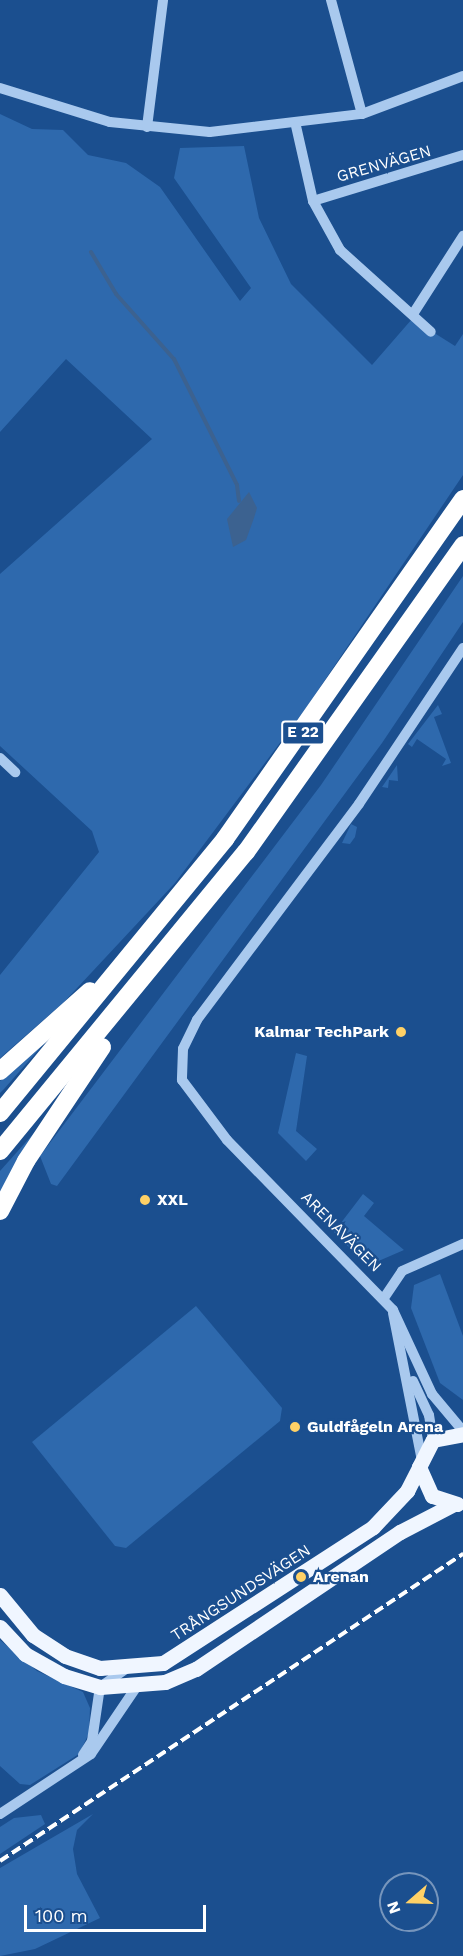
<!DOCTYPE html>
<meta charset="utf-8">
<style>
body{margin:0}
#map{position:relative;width:463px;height:1956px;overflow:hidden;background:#1b4f8f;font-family:"Work Sans",sans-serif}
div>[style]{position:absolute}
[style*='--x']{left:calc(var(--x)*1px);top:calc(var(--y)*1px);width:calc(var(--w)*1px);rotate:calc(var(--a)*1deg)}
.green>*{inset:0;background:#2e69ad}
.water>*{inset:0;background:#3c6290}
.stream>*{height:4px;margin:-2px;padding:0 2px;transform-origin:2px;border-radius:2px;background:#3c6290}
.minor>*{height:10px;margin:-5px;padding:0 5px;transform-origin:5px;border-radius:5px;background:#a9c9ee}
.major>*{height:15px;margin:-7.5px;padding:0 7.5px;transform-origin:7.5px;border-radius:7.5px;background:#f0f6ff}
.highway>*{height:18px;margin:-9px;padding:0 9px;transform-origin:9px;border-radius:9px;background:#fff}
.rail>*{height:4px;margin-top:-2px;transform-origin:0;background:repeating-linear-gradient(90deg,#fff 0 10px,transparent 0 14.5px)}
.dots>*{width:16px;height:16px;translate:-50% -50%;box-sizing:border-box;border:3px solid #1b4f8f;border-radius:50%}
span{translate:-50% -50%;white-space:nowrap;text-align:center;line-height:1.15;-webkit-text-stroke:4.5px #1b4f8f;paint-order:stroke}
.shield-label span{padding:2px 4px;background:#1b4f8f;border:2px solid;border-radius:4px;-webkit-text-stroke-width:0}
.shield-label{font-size:15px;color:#fff;font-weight:700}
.street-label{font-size:16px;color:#fff}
.poi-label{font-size:16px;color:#fff;font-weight:700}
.right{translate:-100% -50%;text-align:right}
.left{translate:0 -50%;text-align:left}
.north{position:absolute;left:379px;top:1872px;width:60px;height:60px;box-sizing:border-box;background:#1b4f8f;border:2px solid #7695bc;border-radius:50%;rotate:250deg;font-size:16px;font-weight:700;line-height:24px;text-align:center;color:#fff}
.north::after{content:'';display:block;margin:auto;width:21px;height:27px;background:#ffd166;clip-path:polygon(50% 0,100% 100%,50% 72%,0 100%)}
.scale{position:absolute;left:24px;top:1905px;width:182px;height:27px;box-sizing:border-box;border:3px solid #fff;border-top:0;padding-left:8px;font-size:18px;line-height:21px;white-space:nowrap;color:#fff;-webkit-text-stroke:4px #1b4f8f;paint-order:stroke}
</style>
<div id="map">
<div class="green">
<i style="clip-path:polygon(0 114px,32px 129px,63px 130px,88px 155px,126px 163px,160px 187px,240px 301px,251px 288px,174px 178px,180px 148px,244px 146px,259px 218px,291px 284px,372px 365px,412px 319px,455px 346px,463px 334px,463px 475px,306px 708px,175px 883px,64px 1002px,0 1058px,0 975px,99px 852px,92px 831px,0 746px,0 574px,152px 439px,66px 359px,0 432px)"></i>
<i style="clip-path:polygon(463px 576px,463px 622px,382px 743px,57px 1186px,51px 1184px,40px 1156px,321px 785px)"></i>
<i style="clip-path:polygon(438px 705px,442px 714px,434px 717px,451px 763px,442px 766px,446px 759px,417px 739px,412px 747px,408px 744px)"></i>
<i style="clip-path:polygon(397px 765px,398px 781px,389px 780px,388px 788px,382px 787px)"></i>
<i style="clip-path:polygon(351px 824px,357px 827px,355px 837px,350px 844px,342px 843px)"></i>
<i style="clip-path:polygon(41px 1047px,4px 1089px,0 1093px,0 1081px)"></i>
<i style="clip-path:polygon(296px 1053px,307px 1056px,296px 1131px,317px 1149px,306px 1161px,278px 1133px)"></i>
<i style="clip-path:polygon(42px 1124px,0 1198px,0 1171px)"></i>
<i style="clip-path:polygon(363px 1194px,374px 1203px,364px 1216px,404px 1250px,367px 1266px,334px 1232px)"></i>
<i style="clip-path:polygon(440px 1274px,463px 1336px,463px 1400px,440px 1383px,411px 1308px,414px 1285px)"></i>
<i style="clip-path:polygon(196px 1306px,282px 1408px,280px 1421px,126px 1548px,115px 1546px,32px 1442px)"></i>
<i style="clip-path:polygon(0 1640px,37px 1671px,83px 1692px,90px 1708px,89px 1733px,79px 1754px,30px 1785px,20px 1784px,0 1766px)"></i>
<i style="clip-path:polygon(93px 1814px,77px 1830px,73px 1849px,77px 1874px,100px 1918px,35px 1949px,0 1956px,0 1868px)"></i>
<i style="clip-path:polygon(41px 1815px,45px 1824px,0 1854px,0 1827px,14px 1818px)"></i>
</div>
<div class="water">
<i style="clip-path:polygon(249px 492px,257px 508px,254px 518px,246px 540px,233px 547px,227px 519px)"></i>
</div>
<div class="stream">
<i style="--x:91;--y:252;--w:49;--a:59.2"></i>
<i style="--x:116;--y:294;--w:87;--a:48.3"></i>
<i style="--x:174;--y:359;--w:141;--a:63.4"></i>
<i style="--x:237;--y:485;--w:16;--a:83"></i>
</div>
<div class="minor">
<i style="--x:331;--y:0;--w:118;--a:74.8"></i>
<i style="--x:0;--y:88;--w:115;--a:17.2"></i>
<i style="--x:110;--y:122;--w:100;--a:5.7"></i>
<i style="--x:210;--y:132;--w:153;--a:-6.8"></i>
<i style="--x:362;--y:114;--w:108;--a:-20.6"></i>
<i style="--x:296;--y:126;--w:77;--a:77.2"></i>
<i style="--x:313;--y:201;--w:56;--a:61.1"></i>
<i style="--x:340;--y:250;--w:122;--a:42"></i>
<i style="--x:147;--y:127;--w:128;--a:-82.8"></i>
<i style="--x:313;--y:201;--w:157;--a:-17"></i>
<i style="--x:413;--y:314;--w:93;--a:-57.3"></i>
<i style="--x:463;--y:648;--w:187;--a:123.7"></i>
<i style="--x:359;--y:804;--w:270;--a:126.9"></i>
<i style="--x:197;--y:1020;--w:32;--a:116"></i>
<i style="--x:183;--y:1049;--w:31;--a:92"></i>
<i style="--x:182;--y:1080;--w:75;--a:53.1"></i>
<i style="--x:227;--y:1140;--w:238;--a:45.7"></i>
<i style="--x:393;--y:1310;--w:93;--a:65.1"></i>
<i style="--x:432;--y:1394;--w:48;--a:50"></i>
<i style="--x:0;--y:758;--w:21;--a:43"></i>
<i style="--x:384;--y:1298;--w:32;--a:-56"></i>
<i style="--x:402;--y:1271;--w:67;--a:-23.9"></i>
<i style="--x:393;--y:1313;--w:146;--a:78.9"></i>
<i style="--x:413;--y:1381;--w:38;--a:65"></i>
<i style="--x:429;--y:1415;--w:25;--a:81"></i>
<i style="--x:83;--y:1755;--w:17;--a:-57"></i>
<i style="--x:92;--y:1741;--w:55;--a:-81.6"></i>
<i style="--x:100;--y:1687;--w:32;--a:-35"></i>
<i style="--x:0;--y:1814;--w:109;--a:-33.4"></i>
<i style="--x:91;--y:1754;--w:82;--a:-55.9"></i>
</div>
<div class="major">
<i style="--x:457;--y:1504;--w:26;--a:-162"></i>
<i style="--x:432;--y:1496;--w:32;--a:-114"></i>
<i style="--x:419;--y:1467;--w:30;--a:-63"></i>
<i style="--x:433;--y:1440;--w:31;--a:-11"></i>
<i style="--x:0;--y:1595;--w:52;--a:50.5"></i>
<i style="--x:33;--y:1635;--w:38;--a:33"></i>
<i style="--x:65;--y:1656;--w:37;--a:19"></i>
<i style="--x:100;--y:1668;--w:63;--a:-4.5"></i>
<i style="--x:163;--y:1663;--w:250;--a:-32.9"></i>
<i style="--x:373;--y:1527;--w:50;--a:-46.6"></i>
<i style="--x:407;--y:1491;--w:27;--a:-63"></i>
<i style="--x:0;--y:1627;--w:37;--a:47"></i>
<i style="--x:25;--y:1654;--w:45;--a:29.4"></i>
<i style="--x:64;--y:1676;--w:38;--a:17"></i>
<i style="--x:100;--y:1687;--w:65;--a:-4.4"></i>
<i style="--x:165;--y:1682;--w:34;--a:-23"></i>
<i style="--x:196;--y:1669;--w:246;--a:-33.9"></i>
<i style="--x:400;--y:1532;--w:61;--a:-27.4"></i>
</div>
<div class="highway">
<i style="--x:0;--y:1071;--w:120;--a:-41.6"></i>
<i style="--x:0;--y:1113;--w:355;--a:-50.6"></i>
<i style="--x:225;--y:839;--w:415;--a:-55"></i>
<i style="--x:0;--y:1151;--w:387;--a:-50.6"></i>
<i style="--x:246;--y:852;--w:376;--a:-54.7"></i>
<i style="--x:0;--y:1211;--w:56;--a:-62.5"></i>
<i style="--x:26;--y:1161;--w:137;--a:-56.3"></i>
</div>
<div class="rail">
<i style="--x:0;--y:1861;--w:556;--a:-33.55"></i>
</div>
<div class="dots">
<i style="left:401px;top:1032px;background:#ffd166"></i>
<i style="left:145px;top:1200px;background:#ffd166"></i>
<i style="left:295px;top:1427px;background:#ffd166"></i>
<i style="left:301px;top:1577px;background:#ffd166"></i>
</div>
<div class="shield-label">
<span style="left:303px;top:733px">E 22</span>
</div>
<div class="street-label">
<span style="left:384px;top:164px;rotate:-16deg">GRENVÄGEN</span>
<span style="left:341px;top:1232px;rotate:45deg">ARENAVÄGEN</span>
<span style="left:241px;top:1593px;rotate:-33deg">TRÅNGSUNDSVÄGEN</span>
</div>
<div class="poi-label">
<span class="right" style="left:389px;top:1032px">Kalmar TechPark</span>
<span class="left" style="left:157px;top:1200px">XXL</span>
<span class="left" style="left:307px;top:1427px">Guldfågeln Arena</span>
<span class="left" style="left:313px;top:1577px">Arenan</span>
</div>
<div class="north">N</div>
<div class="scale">100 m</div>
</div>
